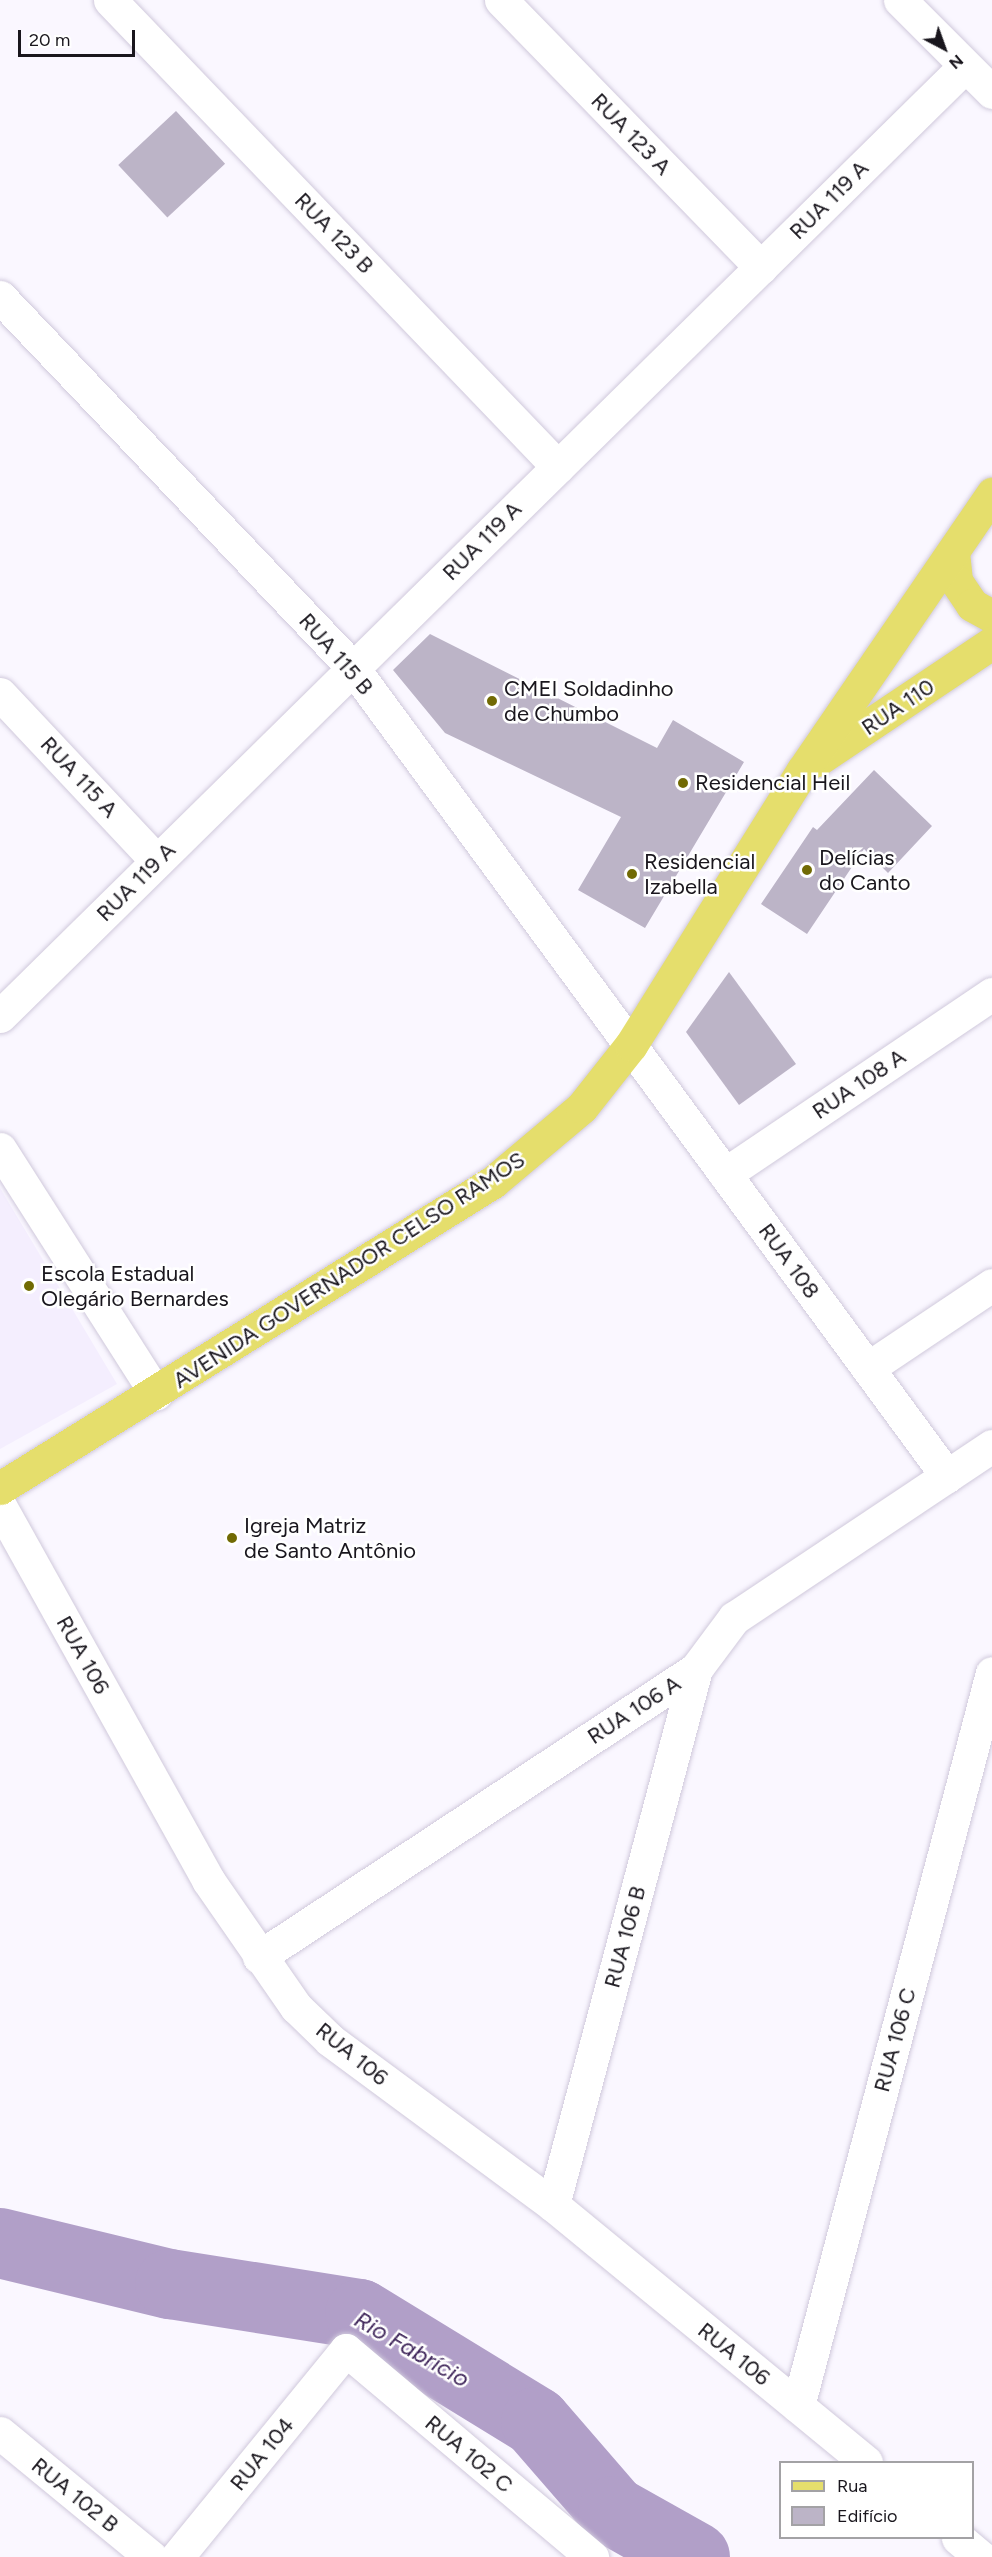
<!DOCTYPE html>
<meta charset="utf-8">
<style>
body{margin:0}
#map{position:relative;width:992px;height:2557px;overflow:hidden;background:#faf7ff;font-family:Figtree,sans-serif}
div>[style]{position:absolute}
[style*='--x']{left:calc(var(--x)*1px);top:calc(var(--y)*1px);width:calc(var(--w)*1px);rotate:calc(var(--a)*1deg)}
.built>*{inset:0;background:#f4eefe}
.river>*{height:70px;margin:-35px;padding:0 35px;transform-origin:35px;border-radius:35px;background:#b19fc8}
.building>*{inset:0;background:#bcb4c7;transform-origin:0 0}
.roads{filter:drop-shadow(0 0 2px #d0c9dc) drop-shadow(0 0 2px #d0c9dc)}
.minor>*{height:33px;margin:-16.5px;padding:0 16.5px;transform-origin:16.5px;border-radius:16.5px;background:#fff}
.major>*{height:33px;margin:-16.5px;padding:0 16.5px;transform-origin:16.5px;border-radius:16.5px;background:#e5de6c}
.dots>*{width:16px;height:16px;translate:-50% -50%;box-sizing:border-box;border:3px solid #fff;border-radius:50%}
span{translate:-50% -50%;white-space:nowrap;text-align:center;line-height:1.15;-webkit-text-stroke:5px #fff;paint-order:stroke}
.street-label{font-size:22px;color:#19161d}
.poi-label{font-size:22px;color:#19161d}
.left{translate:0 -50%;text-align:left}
.water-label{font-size:24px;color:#41285c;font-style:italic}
.legend{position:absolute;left:779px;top:2461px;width:195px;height:78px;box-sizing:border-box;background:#fff;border:2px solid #a3a2a5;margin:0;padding:8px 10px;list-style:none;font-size:18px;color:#19161d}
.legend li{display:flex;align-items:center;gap:12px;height:30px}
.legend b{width:30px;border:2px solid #a3a2a5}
.north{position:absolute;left:914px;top:18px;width:60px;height:60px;-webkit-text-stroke:4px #fff;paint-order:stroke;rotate:139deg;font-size:16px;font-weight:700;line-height:24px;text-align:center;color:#19161d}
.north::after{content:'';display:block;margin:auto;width:21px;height:27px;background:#19161d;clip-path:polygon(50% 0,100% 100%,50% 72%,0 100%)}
.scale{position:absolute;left:18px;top:30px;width:117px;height:27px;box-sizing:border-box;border:3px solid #19161d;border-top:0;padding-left:8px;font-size:18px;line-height:21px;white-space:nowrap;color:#19161d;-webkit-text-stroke:4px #fff;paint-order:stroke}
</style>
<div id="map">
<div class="built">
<i style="clip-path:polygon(0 1188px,117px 1384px,0 1449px)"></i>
</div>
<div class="river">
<i style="--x:0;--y:2243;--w:175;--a:13.6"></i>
<i style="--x:170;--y:2284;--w:192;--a:9"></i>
<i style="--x:360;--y:2314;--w:206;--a:31.5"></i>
<i style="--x:536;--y:2422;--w:118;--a:49.1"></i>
<i style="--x:613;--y:2511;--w:94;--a:29.3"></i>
</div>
<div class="building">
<i style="left:176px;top:111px;width:72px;height:79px;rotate:47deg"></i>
<i style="clip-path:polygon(430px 634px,657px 748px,673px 720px,744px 762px,645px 928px,578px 890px,621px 817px,445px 733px,393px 670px)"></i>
<i style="clip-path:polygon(874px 770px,932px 826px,888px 873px,864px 849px,807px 934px,761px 904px,813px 827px,817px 830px)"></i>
<i style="clip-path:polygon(729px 972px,796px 1064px,739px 1105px,686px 1032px)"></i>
</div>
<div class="roads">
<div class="minor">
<i style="--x:110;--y:0;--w:647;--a:46.19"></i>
<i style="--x:501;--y:0;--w:373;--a:45.8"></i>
<i style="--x:900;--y:0;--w:130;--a:45"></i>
<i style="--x:0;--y:297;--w:512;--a:46.42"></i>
<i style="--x:353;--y:668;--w:1003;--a:53.68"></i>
<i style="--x:0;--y:694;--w:229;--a:46.8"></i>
<i style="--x:0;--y:1016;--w:1354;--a:-44.55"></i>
<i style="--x:0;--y:1149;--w:290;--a:57.5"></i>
<i style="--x:725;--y:1174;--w:322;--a:-34"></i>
<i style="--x:868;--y:1368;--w:149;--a:-33.8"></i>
<i style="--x:0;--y:1506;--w:428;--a:60.9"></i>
<i style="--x:208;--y:1880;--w:155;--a:55.3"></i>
<i style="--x:296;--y:2007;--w:47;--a:44.1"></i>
<i style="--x:330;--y:2040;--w:277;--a:36.5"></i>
<i style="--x:553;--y:2205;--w:405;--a:39.4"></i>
<i style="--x:259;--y:1957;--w:523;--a:-33.39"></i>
<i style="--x:696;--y:1669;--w:64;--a:-53.3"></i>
<i style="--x:734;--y:1618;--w:310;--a:-33.7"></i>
<i style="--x:553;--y:2205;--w:555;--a:-75.06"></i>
<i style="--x:798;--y:2406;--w:758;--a:-75.18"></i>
<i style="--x:0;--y:2433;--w:195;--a:39.4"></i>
<i style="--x:958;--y:2538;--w:30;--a:40"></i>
<i style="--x:177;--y:2557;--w:267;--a:-50.8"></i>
<i style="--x:346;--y:2350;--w:322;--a:40.1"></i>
</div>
<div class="major">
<i style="--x:953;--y:552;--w:29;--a:84"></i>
<i style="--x:956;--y:581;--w:29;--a:56"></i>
<i style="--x:972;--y:605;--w:23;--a:29"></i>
<i style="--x:817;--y:760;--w:211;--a:-33.8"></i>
<i style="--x:0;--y:1488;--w:580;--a:-31.83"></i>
<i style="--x:493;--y:1182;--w:116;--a:-40.1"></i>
<i style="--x:582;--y:1107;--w:79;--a:-51.7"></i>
<i style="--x:631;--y:1045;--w:324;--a:-58"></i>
<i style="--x:803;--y:770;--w:335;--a:-55.6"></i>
</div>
</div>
<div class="dots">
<i style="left:492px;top:701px;background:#716a04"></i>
<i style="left:683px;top:783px;background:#716a04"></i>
<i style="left:807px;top:870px;background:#716a04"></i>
<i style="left:632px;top:874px;background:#716a04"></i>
<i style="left:29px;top:1286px;background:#716a04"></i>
<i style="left:232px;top:1538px;background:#716a04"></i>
</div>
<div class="street-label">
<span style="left:631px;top:134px;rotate:46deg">RUA 123 A</span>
<span style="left:829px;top:200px;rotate:-45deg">RUA 119 A</span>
<span style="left:334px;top:233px;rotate:46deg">RUA 123 B</span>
<span style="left:482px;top:541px;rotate:-45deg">RUA 119 A</span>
<span style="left:336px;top:654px;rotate:49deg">RUA 115 B</span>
<span style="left:898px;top:707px;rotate:-34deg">RUA 110</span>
<span style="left:79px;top:777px;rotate:47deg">RUA 115 A</span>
<span style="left:136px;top:882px;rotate:-45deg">RUA 119 A</span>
<span style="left:859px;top:1084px;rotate:-34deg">RUA 108 A</span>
<span style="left:789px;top:1261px;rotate:54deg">RUA 108</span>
<span style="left:349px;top:1270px;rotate:-33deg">AVENIDA GOVERNADOR CELSO RAMOS</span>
<span style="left:83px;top:1655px;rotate:61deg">RUA 106</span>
<span style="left:634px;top:1710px;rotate:-33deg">RUA 106 A</span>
<span style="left:625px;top:1937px;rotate:-75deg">RUA 106 B</span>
<span style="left:895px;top:2040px;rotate:-75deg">RUA 106 C</span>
<span style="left:352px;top:2054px;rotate:39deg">RUA 106</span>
<span style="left:734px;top:2354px;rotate:39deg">RUA 106</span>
<span style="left:262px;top:2454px;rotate:-51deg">RUA 104</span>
<span style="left:469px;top:2454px;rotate:40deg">RUA 102 C</span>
<span style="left:75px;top:2495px;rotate:39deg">RUA 102 B</span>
</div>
<div class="poi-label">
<span class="left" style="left:504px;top:701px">CMEI Soldadinho<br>de Chumbo</span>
<span class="left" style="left:695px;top:783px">Residencial Heil</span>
<span class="left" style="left:819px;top:870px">Delícias<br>do Canto</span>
<span class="left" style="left:644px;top:874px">Residencial<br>Izabella</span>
<span class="left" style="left:41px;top:1286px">Escola Estadual<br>Olegário Bernardes</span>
<span class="left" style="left:244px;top:1538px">Igreja Matriz<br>de Santo Antônio</span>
</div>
<div class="water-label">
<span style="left:412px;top:2349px;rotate:30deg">Rio Fabrício</span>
</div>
<ul class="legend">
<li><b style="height:8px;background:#e5de6c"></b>Rua</li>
<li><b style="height:16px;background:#bcb4c7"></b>Edifício</li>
</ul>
<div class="north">N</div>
<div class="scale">20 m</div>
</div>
